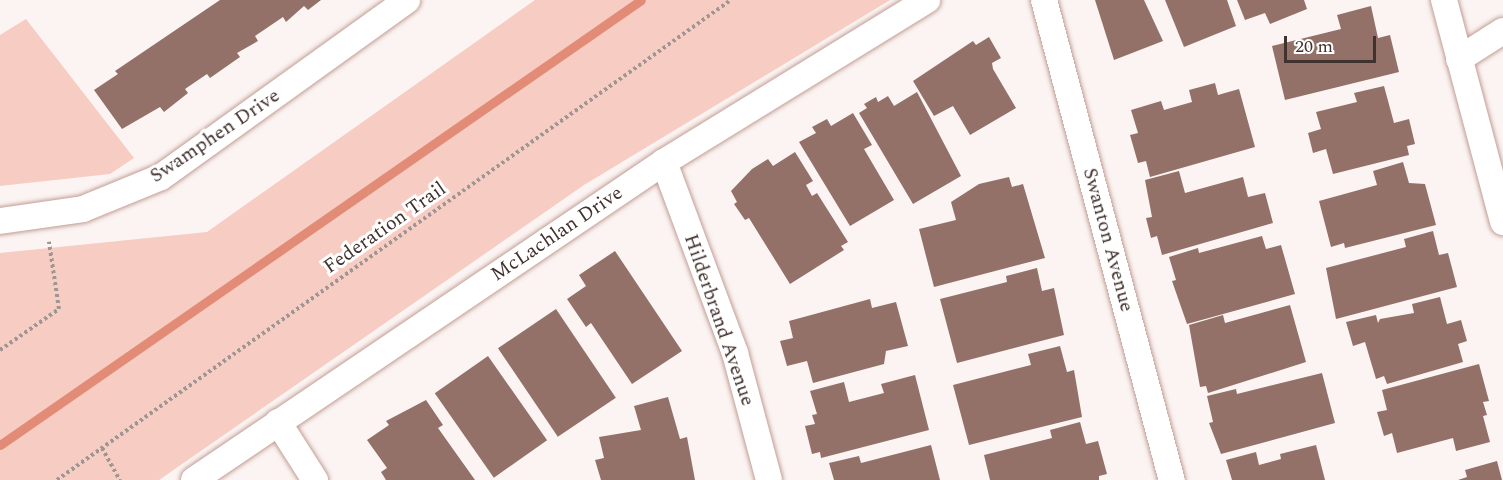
<!DOCTYPE html>
<style>
body{margin:0}
#map{position:relative;width:1503px;height:480px;overflow:hidden;background:#fbf4f2;font-family:Spectral,serif}
div>[style]{position:absolute}
[style*='--x']{left:calc(var(--x)*1px);top:calc(var(--y)*1px);width:calc(var(--w)*1px);rotate:calc(var(--a)*1deg)}
.green>*{inset:0;background:#f7ccc2}
.stream>*{height:9px;margin:-4.5px;padding:0 4.5px;transform-origin:4.5px;border-radius:4.5px;background:#e28b77}
.building>*{inset:0;background:#937169;transform-origin:0 0}
.path>*{height:4px;margin-top:-2px;transform-origin:0;background:repeating-linear-gradient(90deg,#9f9592 0 3px,transparent 0 6px)}
.roads{filter:drop-shadow(0 0 2px #c29d95) drop-shadow(0 0 2px #c29d95)}
.street>*{height:26px;margin:-13px;padding:0 13px;transform-origin:13px;border-radius:13px;background:#fff}
span{translate:-50% -50%;white-space:nowrap;text-align:center;line-height:1.15;-webkit-text-stroke:6px #fff;paint-order:stroke}
.street-label{font-size:20px;color:#40322e}
.scale{position:absolute;left:1284px;top:36px;width:92px;height:27px;box-sizing:border-box;border:3px solid #40322e;border-top:0;padding-left:8px;font-size:18px;line-height:21px;white-space:nowrap;color:#40322e;-webkit-text-stroke:4px #fff;paint-order:stroke}
</style>
<div id="map">
<div class="green">
<i style="clip-path:polygon(535px 0,890px 0,584px 185px,159px 480px,0 480px,0 253px,207px 232px)"></i>
<i style="clip-path:polygon(26px 19px,134px 158px,110px 174px,0 186px,0 35px)"></i>
</div>
<div class="stream">
<i style="--x:0;--y:445;--w:780;--a:-34.77"></i>
</div>
<div class="building">
<i style="clip-path:polygon(220px 0,321px 0,308px 10px,304px 6px,286px 22px,283px 17px,255px 36px,258px 41px,237px 53px,240px 57px,210px 78px,207px 74px,185px 89px,188px 93px,164px 112px,160px 107px,122px 129px,94px 90px,118px 74px,115px 71px)"></i>
<i style="clip-path:polygon(1095px 0,1144px 0,1163px 41px,1114px 60px)"></i>
<i style="clip-path:polygon(1165px 0,1227px 0,1236px 26px,1184px 47px)"></i>
<i style="clip-path:polygon(1237px 0,1304px 0,1307px 9px,1270px 24px,1265px 13px,1245px 20px)"></i>
<i style="clip-path:polygon(1371px 6px,1378px 38px,1390px 35px,1399px 72px,1285px 100px,1272px 46px,1341px 29px,1337px 15px)"></i>
<i style="clip-path:polygon(989px 37px,1001px 58px,992px 63px,993px 69px,1016px 108px,970px 135px,953px 106px,934px 116px,913px 81px,973px 41px,976px 45px)"></i>
<i style="clip-path:polygon(1215px 83px,1218px 95px,1239px 89px,1255px 147px,1150px 177px,1146px 161px,1138px 163px,1130px 135px,1138px 133px,1131px 110px,1161px 101px,1164px 110px,1192px 102px,1189px 90px)"></i>
<i style="clip-path:polygon(1384px 86px,1394px 123px,1409px 119px,1415px 144px,1407px 146px,1409px 155px,1333px 174px,1326px 149px,1313px 153px,1308px 133px,1321px 129px,1316px 112px,1357px 102px,1354px 93px)"></i>
<i style="clip-path:polygon(917px 92px,961px 176px,913px 204px,859px 113px,867px 108px,864px 104px,876px 97px,878px 102px,888px 96px,894px 106px)"></i>
<i style="clip-path:polygon(853px 113px,872px 145px,864px 149px,894px 200px,850px 226px,799px 142px,816px 133px,812px 127px,827px 119px,831px 126px)"></i>
<i style="clip-path:polygon(795px 152px,813px 181px,806px 185px,812px 196px,817px 193px,848px 242px,841px 246px,844px 250px,790px 284px,749px 218px,745px 220px,734px 204px,737px 202px,731px 191px,752px 169px,768px 159px,773px 166px)"></i>
<i style="clip-path:polygon(1403px 162px,1409px 183px,1425px 184px,1436px 225px,1345px 248px,1344px 243px,1331px 247px,1319px 201px,1377px 185px,1373px 171px)"></i>
<i style="clip-path:polygon(1179px 171px,1185px 193px,1243px 177px,1248px 197px,1265px 193px,1273px 223px,1162px 255px,1157px 236px,1151px 238px,1146px 218px,1152px 217px,1145px 180px)"></i>
<i style="clip-path:polygon(1009px 177px,1012px 187px,1023px 184px,1045px 258px,934px 287px,919px 229px,956px 220px,951px 202px,979px 184px)"></i>
<i style="clip-path:polygon(1433px 231px,1439px 255px,1448px 253px,1457px 287px,1336px 319px,1326px 268px,1406px 247px,1404px 239px)"></i>
<i style="clip-path:polygon(1262px 236px,1266px 249px,1281px 245px,1295px 294px,1187px 324px,1172px 281px,1176px 280px,1169px 257px,1198px 248px,1199px 253px)"></i>
<i style="clip-path:polygon(615px 251px,682px 351px,632px 384px,591px 323px,586px 327px,567px 299px,586px 286px,579px 275px)"></i>
<i style="clip-path:polygon(1037px 268px,1042px 291px,1054px 288px,1064px 335px,957px 363px,940px 299px,1007px 282px,1006px 276px)"></i>
<i style="clip-path:polygon(1440px 297px,1447px 324px,1461px 320px,1467px 341px,1458px 344px,1463px 362px,1387px 384px,1384px 376px,1376px 379px,1365px 342px,1353px 346px,1346px 322px,1376px 315px,1378px 323px,1380px 319px,1414px 313px,1412px 304px)"></i>
<i style="clip-path:polygon(870px 299px,872px 308px,896px 302px,908px 346px,886px 351px,884px 364px,813px 383px,807px 361px,787px 366px,780px 341px,793px 338px,789px 321px)"></i>
<i style="clip-path:polygon(1290px 305px,1306px 362px,1208px 393px,1206px 386px,1200px 387px,1189px 325px,1223px 315px,1225px 323px)"></i>
<i style="left:556px;top:309px;width:107px;height:70px;rotate:56deg"></i>
<i style="clip-path:polygon(1060px 346px,1067px 372px,1074px 370px,1082px 417px,969px 445px,953px 385px,1031px 365px,1028px 354px)"></i>
<i style="left:488px;top:356px;width:103px;height:65px;rotate:55deg"></i>
<i style="clip-path:polygon(1479px 364px,1489px 401px,1483px 402px,1487px 415px,1483px 416px,1490px 442px,1456px 451px,1453px 438px,1397px 453px,1392px 433px,1384px 436px,1377px 412px,1387px 410px,1382px 390px)"></i>
<i style="clip-path:polygon(1322px 373px,1335px 423px,1221px 454px,1209px 423px,1213px 422px,1207px 396px,1236px 389px,1237px 394px)"></i>
<i style="clip-path:polygon(915px 375px,929px 430px,821px 458px,820px 452px,812px 454px,805px 426px,815px 424px,812px 415px,817px 414px,810px 391px,844px 382px,849px 402px,884px 393px,881px 384px)"></i>
<i style="clip-path:polygon(668px 397px,680px 439px,687px 437px,695px 480px,601px 480px,595px 460px,604px 458px,599px 437px,641px 430px,634px 406px)"></i>
<i style="clip-path:polygon(426px 400px,443px 425px,438px 428px,475px 480px,386px 480px,381px 472px,387px 468px,367px 440px,389px 425px,386px 421px)"></i>
<i style="clip-path:polygon(1080px 422px,1086px 444px,1098px 441px,1107px 474px,1099px 476px,1099px 480px,990px 480px,984px 455px,1052px 438px,1050px 430px)"></i>
<i style="clip-path:polygon(931px 445px,940px 480px,834px 480px,829px 463px,859px 456px,861px 463px)"></i>
<i style="clip-path:polygon(1316px 445px,1325px 480px,1232px 480px,1226px 460px,1256px 452px,1259px 465px,1281px 459px,1280px 454px)"></i>
<i style="clip-path:polygon(1497px 461px,1502px 480px,1458px 480px,1467px 477px,1465px 470px)"></i>
</div>
<div class="path">
<i style="--x:0;--y:350;--w:72;--a:-34.8"></i>
<i style="--x:59;--y:309;--w:68;--a:-98.5"></i>
<i style="--x:102;--y:448;--w:37;--a:61"></i>
<i style="--x:57;--y:480;--w:827;--a:-35.46"></i>
</div>
<div class="roads">
<div class="street">
<i style="--x:1044;--y:0;--w:497;--a:75.1"></i>
<i style="--x:1444;--y:0;--w:230;--a:75.1"></i>
<i style="--x:1459;--y:59;--w:52;--a:-32.5"></i>
<i style="--x:664;--y:162;--w:204;--a:69.6"></i>
<i style="--x:735;--y:353;--w:131;--a:75"></i>
<i style="--x:0;--y:221;--w:84;--a:-8.2"></i>
<i style="--x:83;--y:209;--w:84;--a:-22.3"></i>
<i style="--x:161;--y:177;--w:303;--a:-35.7"></i>
<i style="--x:278;--y:422;--w:69;--a:57.5"></i>
<i style="--x:194;--y:480;--w:567;--a:-34.08"></i>
<i style="--x:664;--y:162;--w:309;--a:-31.6"></i>
</div>
</div>
<div class="street-label">
<span style="left:215px;top:136px;rotate:-34deg">Swamphen Drive</span>
<span style="left:385px;top:228px;rotate:-35deg">Federation Trail</span>
<span style="left:557px;top:234px;rotate:-34deg">McLachlan Drive</span>
<span style="left:1108px;top:240px;rotate:75deg">Swanton Avenue</span>
<span style="left:719px;top:320px;rotate:71deg">Hilderbrand Avenue</span>
</div>
<div class="scale">20 m</div>
</div>
